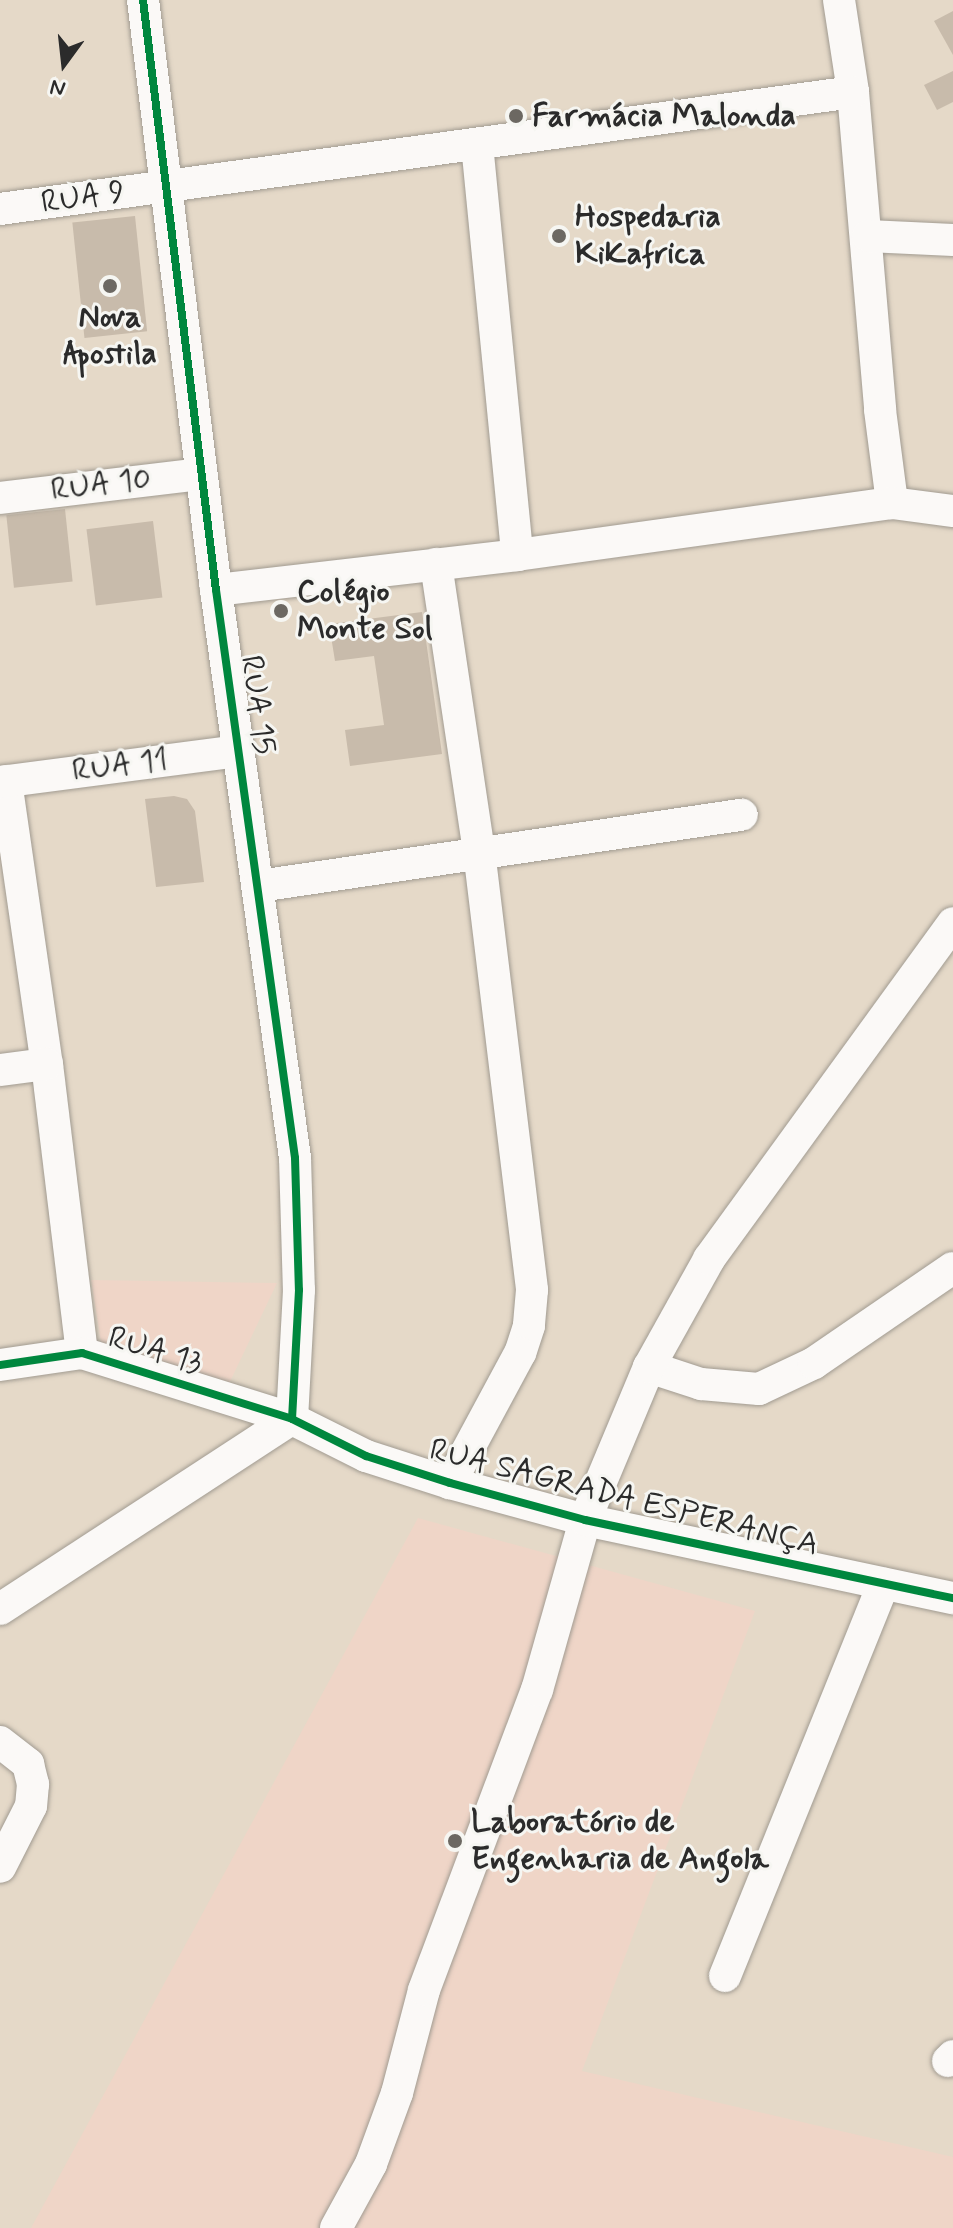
<!DOCTYPE html>
<meta charset="utf-8">
<style>
body{margin:0}
#map{position:relative;width:953px;height:2228px;overflow:hidden;background:#e5d9c8;font-family:Mynerve,sans-serif}
div>[style]{position:absolute}
[style*='--x']{left:calc(var(--x)*1px);top:calc(var(--y)*1px);width:calc(var(--w)*1px);rotate:calc(var(--a)*1deg)}
.built>*{inset:0;background:#efd5c7}
.building>*{inset:0;background:#c8bbab;transform-origin:0 0}
.roads{filter:drop-shadow(0 0 2px #a19b91) drop-shadow(0 0 2px #a19b91)}
.minor>*{height:32px;margin:-16px;padding:0 16px;transform-origin:16px;border-radius:16px;background:#fbf9f7}
.cycleway>*{height:8px;margin:-4px;padding:0 4px;transform-origin:4px;border-radius:4px;background:#00873e}
.dots>*{width:22px;height:22px;translate:-50% -50%;box-sizing:border-box;border:4px solid #f6f6f2;border-radius:50%}
span{translate:-50% -50%;white-space:nowrap;text-align:center;line-height:1.15;-webkit-text-stroke:6px #f6f6f2;paint-order:stroke}
.poi-label{font-size:32px;color:#2b2b2b;font-weight:700}
.left{translate:0 -50%;text-align:left}
.street-label{font-size:32px;color:#2b2b2b}
.north{position:absolute;left:24px;top:24px;width:80px;height:80px;-webkit-text-stroke:6px #f6f6f2;paint-order:stroke;rotate:195deg;font-size:22px;font-weight:700;line-height:32px;text-align:center;color:#2b2b2b}
.north::after{content:'';display:block;margin:auto;width:28px;height:36px;background:#2b2b2b;clip-path:polygon(50% 0,100% 100%,50% 72%,0 100%)}
</style>
<div id="map">
<div class="built">
<i style="clip-path:polygon(91px 1280px,277px 1283px,227px 1388px,102px 1348px)"></i>
<i style="clip-path:polygon(418px 1518px,755px 1611px,582px 2071px,953px 2157px,953px 2228px,31px 2228px)"></i>
</div>
<div class="building">
<i style="clip-path:polygon(953px 11px,953px 55px,934px 21px)"></i>
<i style="clip-path:polygon(953px 71px,953px 102px,937px 110px,924px 85px)"></i>
<i style="left:135px;top:216px;width:116px;height:63px;rotate:84deg"></i>
<i style="left:65px;top:509px;width:73px;height:59px;rotate:84deg"></i>
<i style="left:153px;top:521px;width:77px;height:67px;rotate:83deg"></i>
<i style="clip-path:polygon(422px 612px,442px 754px,350px 766px,345px 730px,384px 725px,374px 656px,335px 661px,329px 624px)"></i>
<i style="clip-path:polygon(174px 796px,187px 799px,195px 811px,204px 882px,156px 887px,145px 799px)"></i>
</div>
<div class="roads">
<div class="minor">
<i style="--x:143;--y:0;--w:594;--a:82.95"></i>
<i style="--x:216;--y:590;--w:573;--a:82.08"></i>
<i style="--x:295;--y:1158;--w:132;--a:88.3"></i>
<i style="--x:299;--y:1290;--w:129;--a:93.1"></i>
<i style="--x:839;--y:0;--w:93;--a:81.3"></i>
<i style="--x:853;--y:92;--w:319;--a:85.1"></i>
<i style="--x:880;--y:410;--w:94;--a:82.6"></i>
<i style="--x:477;--y:144;--w:413;--a:84.4"></i>
<i style="--x:0;--y:209;--w:861;--a:-7.81"></i>
<i style="--x:868;--y:236;--w:85;--a:2.7"></i>
<i style="--x:0;--y:498;--w:202;--a:-6.8"></i>
<i style="--x:436;--y:564;--w:290;--a:81.5"></i>
<i style="--x:479;--y:851;--w:442;--a:83.1"></i>
<i style="--x:532;--y:1290;--w:36;--a:95"></i>
<i style="--x:529;--y:1326;--w:28;--a:108"></i>
<i style="--x:520;--y:1353;--w:148;--a:118.3"></i>
<i style="--x:216;--y:590;--w:303;--a:-6.6"></i>
<i style="--x:517;--y:555;--w:379;--a:-7.9"></i>
<i style="--x:892;--y:503;--w:62;--a:7.5"></i>
<i style="--x:6;--y:781;--w:286;--a:81.8"></i>
<i style="--x:47;--y:1064;--w:291;--a:83.1"></i>
<i style="--x:0;--y:782;--w:241;--a:-7.4"></i>
<i style="--x:259;--y:886;--w:488;--a:-8.4"></i>
<i style="--x:0;--y:1070;--w:47;--a:-7.3"></i>
<i style="--x:0;--y:1365;--w:83;--a:-8.3"></i>
<i style="--x:82;--y:1353;--w:220;--a:17.4"></i>
<i style="--x:292;--y:1419;--w:83;--a:26.6"></i>
<i style="--x:366;--y:1456;--w:88;--a:17.8"></i>
<i style="--x:450;--y:1483;--w:140;--a:15.3"></i>
<i style="--x:585;--y:1520;--w:376;--a:12"></i>
<i style="--x:649;--y:1367;--w:55;--a:18.1"></i>
<i style="--x:701;--y:1384;--w:58;--a:4.9"></i>
<i style="--x:759;--y:1389;--w:61;--a:-25.3"></i>
<i style="--x:814;--y:1363;--w:168;--a:-34.4"></i>
<i style="--x:0;--y:1609;--w:348;--a:-33.1"></i>
<i style="--x:0;--y:1742;--w:36;--a:38"></i>
<i style="--x:28;--y:1764;--w:21;--a:76"></i>
<i style="--x:33;--y:1784;--w:22;--a:95"></i>
<i style="--x:31;--y:1806;--w:68;--a:116.9"></i>
<i style="--x:725;--y:1976;--w:423;--a:-68"></i>
<i style="--x:948;--y:2061;--w:7;--a:-45"></i>
<i style="--x:336;--y:2228;--w:73;--a:-61.3"></i>
<i style="--x:371;--y:2164;--w:76;--a:-69.9"></i>
<i style="--x:397;--y:2093;--w:106;--a:-75.3"></i>
<i style="--x:424;--y:1990;--w:321;--a:-69.4"></i>
<i style="--x:537;--y:1690;--w:177;--a:-74.2"></i>
<i style="--x:585;--y:1520;--w:166;--a:-67.3"></i>
<i style="--x:649;--y:1367;--w:124;--a:-60.9"></i>
<i style="--x:709;--y:1259;--w:415;--a:-54"></i>
</div>
</div>
<div class="cycleway">
<i style="--x:143;--y:0;--w:594;--a:82.95"></i>
<i style="--x:216;--y:590;--w:573;--a:82.08"></i>
<i style="--x:295;--y:1158;--w:132;--a:88.3"></i>
<i style="--x:299;--y:1290;--w:129;--a:93.1"></i>
<i style="--x:0;--y:1365;--w:83;--a:-8.3"></i>
<i style="--x:82;--y:1353;--w:220;--a:17.4"></i>
<i style="--x:292;--y:1419;--w:83;--a:26.6"></i>
<i style="--x:366;--y:1456;--w:88;--a:17.8"></i>
<i style="--x:450;--y:1483;--w:140;--a:15.3"></i>
<i style="--x:585;--y:1520;--w:376;--a:12"></i>
</div>
<div class="dots">
<i style="left:516px;top:116px;background:#6c6862"></i>
<i style="left:559px;top:236px;background:#6c6862"></i>
<i style="left:110px;top:286px;background:#6c6862"></i>
<i style="left:281px;top:611px;background:#6c6862"></i>
<i style="left:455px;top:1841px;background:#6c6862"></i>
</div>
<div class="poi-label">
<span class="left" style="left:532px;top:116px">Farmácia Malonda</span>
<span class="left" style="left:575px;top:236px">Hospedaria<br>KiKafrica</span>
<span style="left:110px;top:336px">Nova<br>Apostila</span>
<span class="left" style="left:297px;top:611px">Colégio<br>Monte Sol</span>
<span class="left" style="left:471px;top:1841px">Laboratório de<br>Engenharia de Angola</span>
</div>
<div class="street-label">
<span style="left:83px;top:198px;rotate:-8deg">RUA 9</span>
<span style="left:101px;top:485px;rotate:-7deg">RUA 10</span>
<span style="left:257px;top:705px;rotate:82deg">RUA 15</span>
<span style="left:120px;top:766px;rotate:-7deg">RUA 11</span>
<span style="left:155px;top:1351px;rotate:17deg">RUA 13</span>
<span style="left:624px;top:1498px;rotate:14deg">RUA SAGRADA ESPERANÇA</span>
</div>
<div class="north">N</div>
</div>
